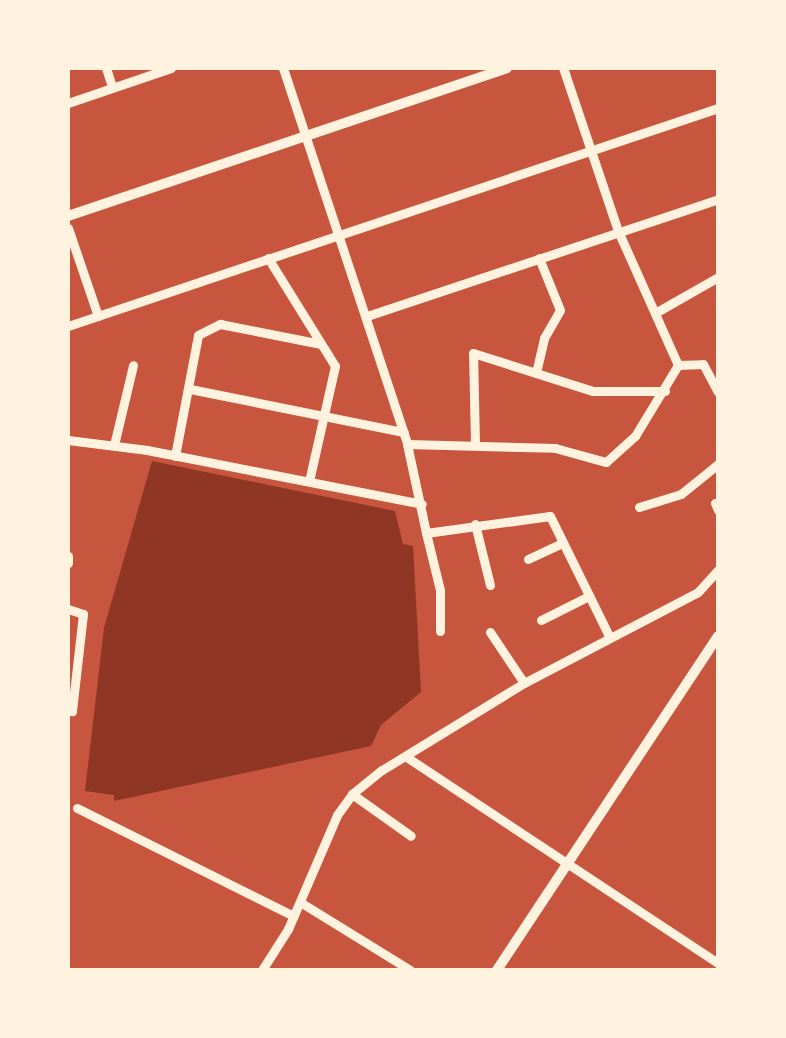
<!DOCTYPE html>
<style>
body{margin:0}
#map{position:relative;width:786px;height:1038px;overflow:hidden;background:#c8553d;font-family:"Playfair Display",serif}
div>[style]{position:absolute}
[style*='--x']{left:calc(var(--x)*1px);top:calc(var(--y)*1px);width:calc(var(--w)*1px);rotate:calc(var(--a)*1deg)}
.water>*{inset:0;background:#8f3625}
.minor>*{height:9px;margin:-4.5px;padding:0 4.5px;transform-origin:4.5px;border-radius:4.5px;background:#fff3e0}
.tertiary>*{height:10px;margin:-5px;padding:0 5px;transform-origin:5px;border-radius:5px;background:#fff3e0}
span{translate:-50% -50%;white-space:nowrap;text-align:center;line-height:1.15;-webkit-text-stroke:8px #fff3e0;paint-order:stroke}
.frame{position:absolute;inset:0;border:70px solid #fff3e0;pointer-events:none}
</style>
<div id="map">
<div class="water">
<i style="clip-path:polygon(152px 461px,395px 511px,403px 544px,413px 546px,421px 692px,381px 725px,371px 746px,114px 801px,114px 795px,85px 791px,104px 628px)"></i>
</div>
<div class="minor">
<i style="--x:106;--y:68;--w:20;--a:72"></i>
<i style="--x:283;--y:68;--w:396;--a:71.7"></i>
<i style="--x:407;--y:444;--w:91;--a:77.9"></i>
<i style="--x:426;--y:533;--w:125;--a:-7.8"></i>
<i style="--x:550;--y:516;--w:134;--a:63.8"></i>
<i style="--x:68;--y:103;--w:109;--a:-18.8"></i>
<i style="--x:68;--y:228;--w:93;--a:71.2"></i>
<i style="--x:268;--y:258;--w:127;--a:58.2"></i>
<i style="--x:335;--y:366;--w:118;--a:102.7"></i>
<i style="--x:655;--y:313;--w:73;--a:-29.7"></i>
<i style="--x:367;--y:316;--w:370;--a:-18.4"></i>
<i style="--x:68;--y:326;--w:686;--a:-18.54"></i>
<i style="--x:678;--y:365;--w:25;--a:-2"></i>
<i style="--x:703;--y:364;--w:32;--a:62"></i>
<i style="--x:536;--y:373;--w:36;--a:-77"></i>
<i style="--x:544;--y:338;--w:32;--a:-60"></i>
<i style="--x:560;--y:310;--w:56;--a:-112"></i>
<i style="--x:190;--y:389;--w:218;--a:11.4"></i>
<i style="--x:68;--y:440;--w:80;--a:7.2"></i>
<i style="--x:147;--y:450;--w:280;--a:11.1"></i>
<i style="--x:407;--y:444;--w:148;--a:1.5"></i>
<i style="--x:555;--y:448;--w:53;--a:15.4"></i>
<i style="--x:606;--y:462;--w:39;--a:-42"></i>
<i style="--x:635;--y:436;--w:83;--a:-58.8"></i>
<i style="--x:678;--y:365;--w:147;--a:-114.1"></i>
<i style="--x:618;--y:231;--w:172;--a:-108.6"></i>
<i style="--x:114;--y:445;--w:82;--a:-76.6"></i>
<i style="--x:475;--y:445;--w:92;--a:-91.2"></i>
<i style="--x:473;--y:353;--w:126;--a:17.6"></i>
<i style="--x:593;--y:391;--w:72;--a:0"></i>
<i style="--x:175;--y:456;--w:123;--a:-79.2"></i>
<i style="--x:198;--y:335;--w:25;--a:-27"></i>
<i style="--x:220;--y:324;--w:103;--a:11.2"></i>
<i style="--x:715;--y:503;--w:8;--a:67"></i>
<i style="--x:639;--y:507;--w:44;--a:-17.2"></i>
<i style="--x:681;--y:494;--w:48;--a:-39"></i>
<i style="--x:475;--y:524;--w:63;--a:76.2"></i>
<i style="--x:426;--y:533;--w:59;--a:76.2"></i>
<i style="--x:440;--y:590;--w:41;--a:90"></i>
<i style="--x:68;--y:556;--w:7;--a:90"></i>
<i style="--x:528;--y:559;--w:38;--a:-25"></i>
<i style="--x:68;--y:609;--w:16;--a:18"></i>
<i style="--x:83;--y:614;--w:98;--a:96.5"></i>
<i style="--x:72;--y:711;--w:4;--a:-166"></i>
<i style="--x:541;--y:620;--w:54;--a:-26.6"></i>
<i style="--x:490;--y:632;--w:61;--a:56.3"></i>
<i style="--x:408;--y:758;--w:372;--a:33.5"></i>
<i style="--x:352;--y:794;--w:72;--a:35.4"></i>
<i style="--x:77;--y:808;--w:242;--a:26.5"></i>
<i style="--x:300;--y:902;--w:129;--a:31.7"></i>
<i style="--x:262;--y:970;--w:49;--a:-57.6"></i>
<i style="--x:288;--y:929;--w:124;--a:-66.7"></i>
<i style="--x:337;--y:815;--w:26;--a:-54"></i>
<i style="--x:352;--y:794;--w:38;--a:-39"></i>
<i style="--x:382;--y:770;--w:167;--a:-31.5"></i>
<i style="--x:524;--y:683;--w:196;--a:-27.6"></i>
<i style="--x:698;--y:592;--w:30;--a:-48"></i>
</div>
<div class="tertiary">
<i style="--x:68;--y:216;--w:463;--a:-18.6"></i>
<i style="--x:497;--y:970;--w:400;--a:-56.5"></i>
</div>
<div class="frame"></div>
</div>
